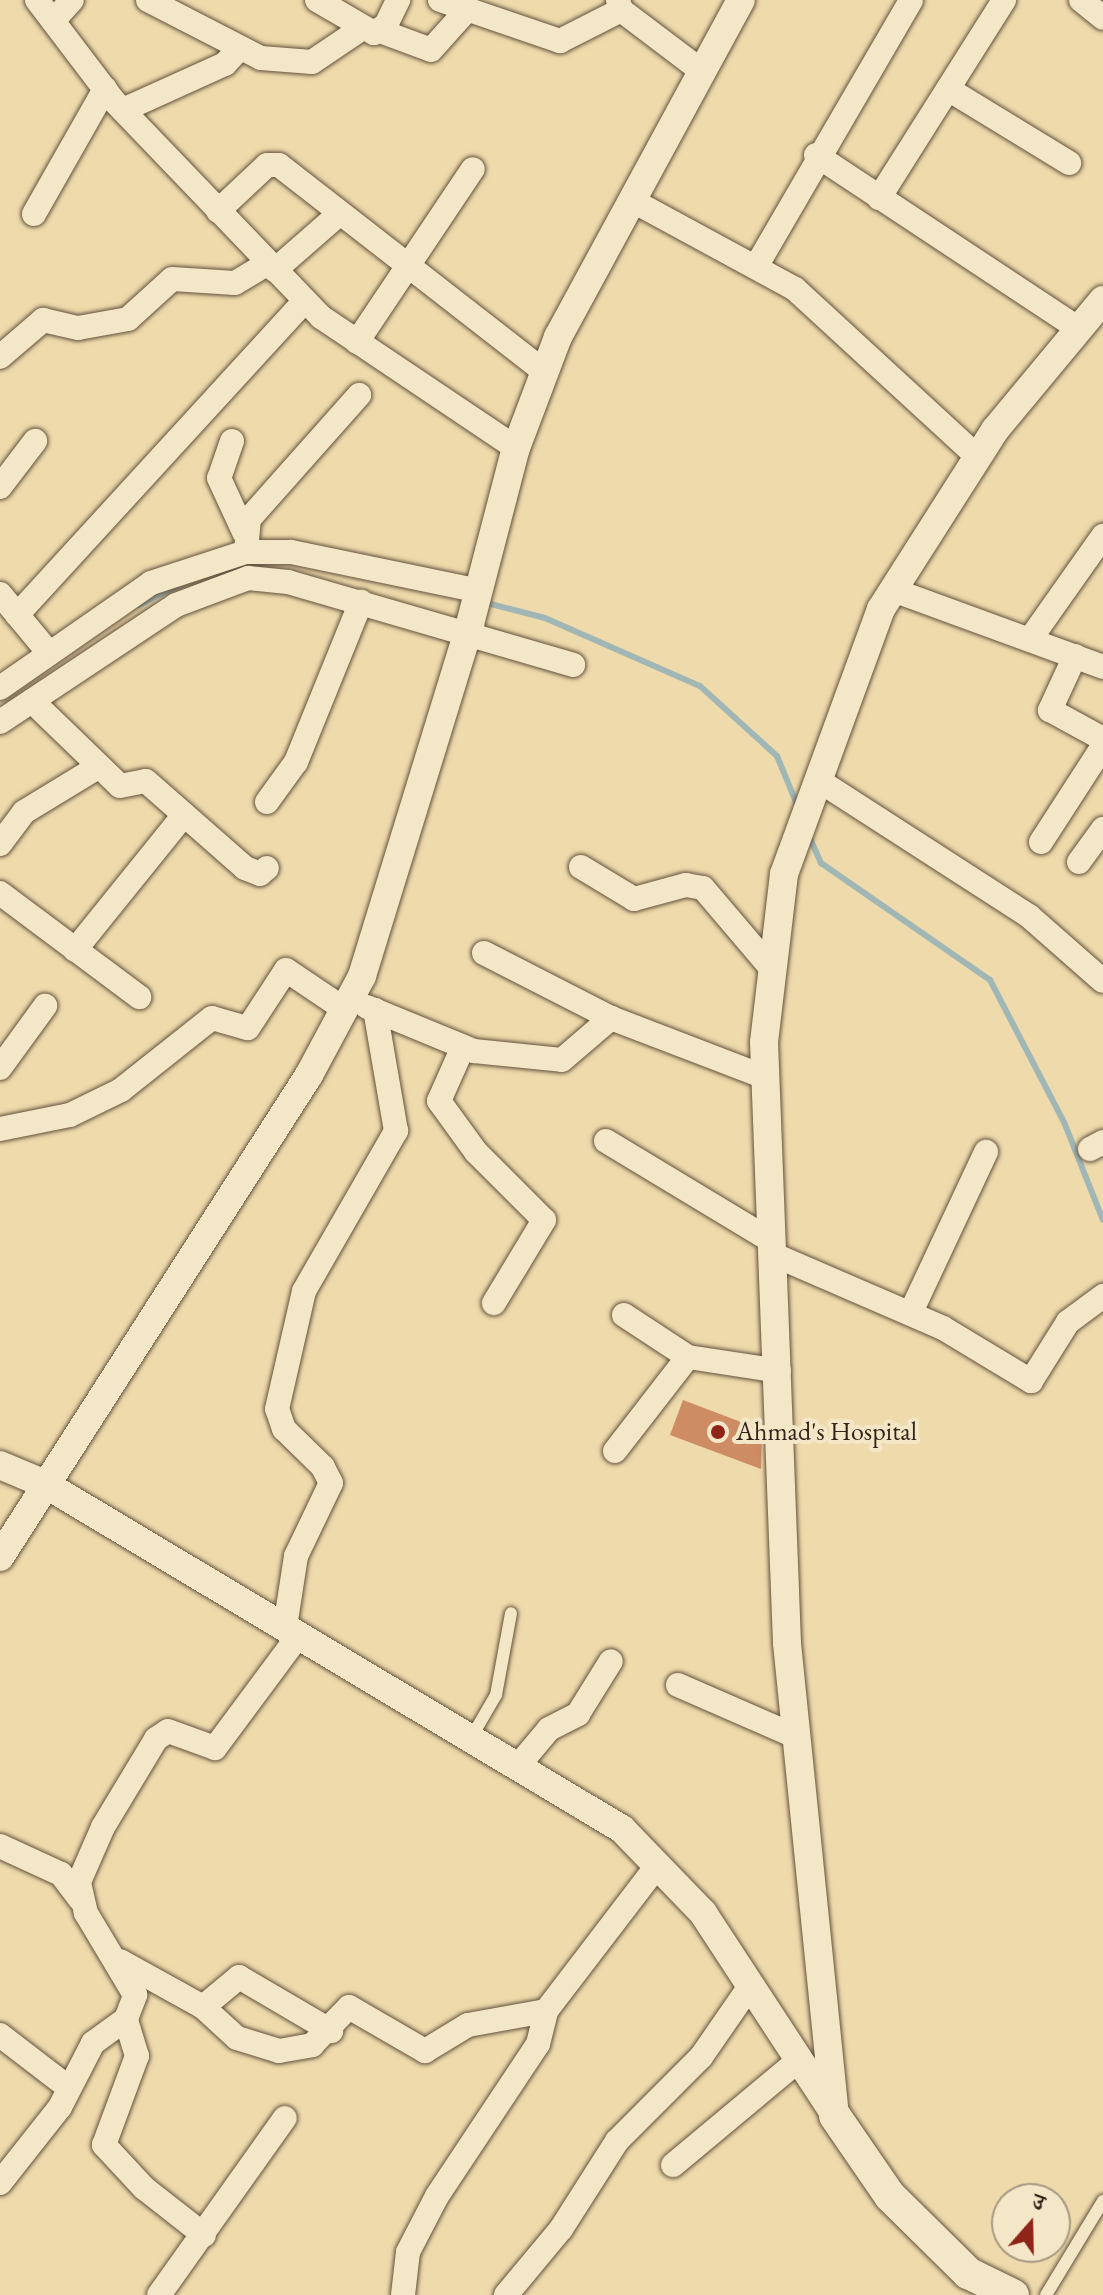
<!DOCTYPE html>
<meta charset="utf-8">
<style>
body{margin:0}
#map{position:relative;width:1103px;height:2295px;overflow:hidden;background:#eedaab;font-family:"EB Garamond","Noto Serif Devanagari",serif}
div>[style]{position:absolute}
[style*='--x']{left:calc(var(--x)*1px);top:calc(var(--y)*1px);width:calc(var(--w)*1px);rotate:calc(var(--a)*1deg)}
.stream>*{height:6px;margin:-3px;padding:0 3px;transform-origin:3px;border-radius:3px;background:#a0b7b6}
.building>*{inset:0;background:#ce8c65}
.roads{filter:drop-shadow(0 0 2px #62513d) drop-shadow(0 0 2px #62513d)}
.service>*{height:12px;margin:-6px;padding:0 6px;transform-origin:6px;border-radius:6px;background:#f4e7c8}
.minor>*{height:24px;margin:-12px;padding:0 12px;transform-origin:12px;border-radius:12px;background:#f4e7c8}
.tertiary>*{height:28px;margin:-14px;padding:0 14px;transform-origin:14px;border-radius:14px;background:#f4e7c8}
.secondary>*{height:32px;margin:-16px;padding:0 16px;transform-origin:16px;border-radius:16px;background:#f4e7c8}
.dots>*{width:22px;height:22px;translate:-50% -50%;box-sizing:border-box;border:4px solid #f4e7c8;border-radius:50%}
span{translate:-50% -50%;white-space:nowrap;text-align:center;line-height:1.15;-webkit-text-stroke:8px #f4e7c8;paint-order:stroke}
.poi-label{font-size:26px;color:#342318}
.left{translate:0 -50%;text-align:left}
.north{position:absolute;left:991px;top:2183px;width:80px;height:80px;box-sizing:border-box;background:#f4e7c8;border:2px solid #a79982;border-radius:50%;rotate:20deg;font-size:22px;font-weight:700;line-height:32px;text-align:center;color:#342318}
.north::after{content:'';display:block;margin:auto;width:28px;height:36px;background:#8f2418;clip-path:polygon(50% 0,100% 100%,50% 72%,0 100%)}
</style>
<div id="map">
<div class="stream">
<i style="--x:217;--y:574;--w:48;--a:-13.2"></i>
<i style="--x:483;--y:602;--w:64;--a:14.5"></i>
<i style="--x:545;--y:618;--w:169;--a:23.7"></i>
<i style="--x:700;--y:686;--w:104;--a:42.3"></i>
<i style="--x:777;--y:756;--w:55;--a:67.6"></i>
<i style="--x:139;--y:605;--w:45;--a:-26.6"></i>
<i style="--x:809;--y:836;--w:30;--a:66"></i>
<i style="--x:821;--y:863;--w:206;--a:34.7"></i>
<i style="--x:990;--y:980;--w:160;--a:62.5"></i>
<i style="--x:1064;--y:1122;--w:105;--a:68.3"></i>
</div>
<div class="building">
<i style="clip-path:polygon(683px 1400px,762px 1430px,761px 1469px,670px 1435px)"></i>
</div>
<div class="roads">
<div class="service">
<i style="--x:471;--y:1738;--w:50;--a:-59.8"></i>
<i style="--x:496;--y:1695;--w:83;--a:-79.6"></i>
<i style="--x:1046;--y:2295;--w:110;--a:-58.8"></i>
</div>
<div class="minor">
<i style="--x:37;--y:0;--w:126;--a:52.8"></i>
<i style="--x:113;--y:100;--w:301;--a:46.2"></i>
<i style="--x:321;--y:317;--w:235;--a:33.9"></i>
<i style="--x:148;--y:0;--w:127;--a:27.2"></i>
<i style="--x:261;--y:58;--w:51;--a:4.5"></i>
<i style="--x:312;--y:62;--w:59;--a:-34"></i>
<i style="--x:317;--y:0;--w:66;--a:30.1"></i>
<i style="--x:374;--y:33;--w:14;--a:-34"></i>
<i style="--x:386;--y:25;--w:28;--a:-64"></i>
<i style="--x:440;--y:0;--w:127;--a:18.9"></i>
<i style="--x:560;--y:41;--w:68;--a:-26.9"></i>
<i style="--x:618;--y:0;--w:10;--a:73"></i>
<i style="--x:621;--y:10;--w:103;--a:37.1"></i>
<i style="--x:1081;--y:0;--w:28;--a:39"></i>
<i style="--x:53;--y:21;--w:28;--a:-48"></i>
<i style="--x:380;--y:31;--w:54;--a:20.4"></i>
<i style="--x:431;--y:50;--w:52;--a:-48.1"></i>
<i style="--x:948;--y:89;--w:142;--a:31.4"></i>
<i style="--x:123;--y:110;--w:112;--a:-24.3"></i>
<i style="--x:225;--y:64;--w:19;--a:-47"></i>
<i style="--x:816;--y:155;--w:315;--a:33.5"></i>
<i style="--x:879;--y:198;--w:234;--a:-57.7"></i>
<i style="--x:633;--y:201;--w:184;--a:28.5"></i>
<i style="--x:795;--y:289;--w:248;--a:42.6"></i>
<i style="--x:218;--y:211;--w:67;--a:-43.2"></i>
<i style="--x:267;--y:165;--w:12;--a:0"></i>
<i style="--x:279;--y:165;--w:337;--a:37.9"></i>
<i style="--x:34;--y:214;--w:144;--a:-60.4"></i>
<i style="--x:757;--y:265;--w:306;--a:-59.8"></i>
<i style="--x:275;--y:270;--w:85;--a:-41.2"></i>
<i style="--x:357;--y:342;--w:208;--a:-56.2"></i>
<i style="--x:0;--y:357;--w:57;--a:-40.7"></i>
<i style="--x:43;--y:320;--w:36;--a:13"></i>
<i style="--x:78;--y:328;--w:51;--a:-10.2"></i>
<i style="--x:128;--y:319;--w:59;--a:-42.3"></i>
<i style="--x:172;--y:279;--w:63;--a:3.6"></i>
<i style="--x:235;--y:283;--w:39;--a:-31"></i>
<i style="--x:232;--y:441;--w:39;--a:109"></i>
<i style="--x:219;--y:478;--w:60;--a:65.2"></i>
<i style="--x:0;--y:487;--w:58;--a:-52.7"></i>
<i style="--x:246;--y:552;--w:33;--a:-85"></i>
<i style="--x:249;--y:519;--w:166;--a:-48.4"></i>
<i style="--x:893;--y:590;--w:224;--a:20.1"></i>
<i style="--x:0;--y:594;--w:77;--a:50.3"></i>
<i style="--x:17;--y:615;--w:426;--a:-47.5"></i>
<i style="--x:1031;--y:638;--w:125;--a:-54.8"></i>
<i style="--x:1075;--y:656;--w:60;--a:114.8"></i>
<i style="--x:1050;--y:710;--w:60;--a:28.7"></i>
<i style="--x:0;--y:688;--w:184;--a:-34.8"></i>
<i style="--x:151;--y:583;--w:100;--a:-18.1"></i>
<i style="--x:246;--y:552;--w:45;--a:0"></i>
<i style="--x:291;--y:552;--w:192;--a:11.7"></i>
<i style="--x:32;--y:701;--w:122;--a:44"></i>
<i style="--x:120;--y:786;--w:26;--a:-11"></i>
<i style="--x:146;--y:781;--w:132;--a:41.3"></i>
<i style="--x:245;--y:868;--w:16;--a:22"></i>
<i style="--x:260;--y:874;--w:9;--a:-41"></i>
<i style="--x:0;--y:722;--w:211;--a:-33.6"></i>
<i style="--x:176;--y:605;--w:77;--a:-20.6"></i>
<i style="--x:248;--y:578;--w:40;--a:5.7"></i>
<i style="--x:288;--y:582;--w:297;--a:16.2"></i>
<i style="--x:818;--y:780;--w:251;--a:32.8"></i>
<i style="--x:1029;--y:916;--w:98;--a:41.3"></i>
<i style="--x:267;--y:802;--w:49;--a:-54.1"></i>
<i style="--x:296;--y:762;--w:173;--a:-67.9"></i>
<i style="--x:1041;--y:842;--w:114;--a:-57.1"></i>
<i style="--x:0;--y:844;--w:40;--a:-53"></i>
<i style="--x:24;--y:812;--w:87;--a:-31.3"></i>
<i style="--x:1079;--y:862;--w:41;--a:-54"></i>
<i style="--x:581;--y:867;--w:62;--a:31.1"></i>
<i style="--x:634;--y:899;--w:54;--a:-15.1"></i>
<i style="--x:686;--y:885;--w:17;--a:10"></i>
<i style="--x:703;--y:888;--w:106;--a:49.6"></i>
<i style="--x:0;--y:893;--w:174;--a:36.8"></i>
<i style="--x:75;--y:950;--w:174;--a:-51.1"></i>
<i style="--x:484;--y:953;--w:143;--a:27.1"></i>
<i style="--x:367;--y:1007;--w:116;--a:22.4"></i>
<i style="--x:474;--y:1051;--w:88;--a:5.8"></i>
<i style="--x:562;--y:1060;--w:65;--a:-40.6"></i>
<i style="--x:611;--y:1018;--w:165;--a:21"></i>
<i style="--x:463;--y:1047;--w:59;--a:114"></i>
<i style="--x:439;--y:1101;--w:63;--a:54"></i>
<i style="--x:476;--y:1152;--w:96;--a:45"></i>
<i style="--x:544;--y:1220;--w:97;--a:121.1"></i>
<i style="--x:0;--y:1068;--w:77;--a:-54"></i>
<i style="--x:0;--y:1129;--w:71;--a:-11.3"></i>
<i style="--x:70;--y:1115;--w:57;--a:-26.1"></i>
<i style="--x:121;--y:1090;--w:116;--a:-38.4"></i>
<i style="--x:212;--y:1018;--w:37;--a:16"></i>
<i style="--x:248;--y:1028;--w:69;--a:-56.8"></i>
<i style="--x:286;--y:970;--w:70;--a:33.9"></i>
<i style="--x:606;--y:1141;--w:194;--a:31.1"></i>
<i style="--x:1090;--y:1149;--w:15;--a:-28"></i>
<i style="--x:772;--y:1254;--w:186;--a:23.4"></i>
<i style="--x:943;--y:1328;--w:103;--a:31.1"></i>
<i style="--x:1031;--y:1381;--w:70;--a:-57.9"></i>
<i style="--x:1068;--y:1322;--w:44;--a:-36.6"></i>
<i style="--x:911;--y:1312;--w:177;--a:-64.9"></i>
<i style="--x:624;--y:1315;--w:77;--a:33.3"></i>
<i style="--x:688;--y:1357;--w:92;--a:8.7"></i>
<i style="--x:615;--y:1451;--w:119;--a:-52.2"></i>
<i style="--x:285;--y:1627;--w:72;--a:-81.2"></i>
<i style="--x:296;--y:1556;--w:81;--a:-64.4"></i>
<i style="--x:331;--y:1483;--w:18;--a:-117"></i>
<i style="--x:323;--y:1467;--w:54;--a:-135.7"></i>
<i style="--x:284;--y:1429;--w:21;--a:-109"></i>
<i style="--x:277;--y:1409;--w:121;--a:-77.1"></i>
<i style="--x:304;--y:1291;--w:185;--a:-60.1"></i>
<i style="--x:396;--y:1131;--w:123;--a:-99.8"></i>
<i style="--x:678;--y:1685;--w:130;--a:23.6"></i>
<i style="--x:518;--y:1766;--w:48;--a:-50"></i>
<i style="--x:549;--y:1729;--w:33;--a:-27"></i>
<i style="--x:578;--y:1714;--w:62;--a:-58.1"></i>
<i style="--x:0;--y:1846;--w:67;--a:24.7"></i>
<i style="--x:61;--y:1874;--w:31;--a:53"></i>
<i style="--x:120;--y:1961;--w:95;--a:29"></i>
<i style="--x:203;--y:2007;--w:46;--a:42.4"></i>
<i style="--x:237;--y:2038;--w:44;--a:17.2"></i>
<i style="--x:279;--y:2051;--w:34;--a:-10"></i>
<i style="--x:312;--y:2045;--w:53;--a:-45.8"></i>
<i style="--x:349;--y:2007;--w:88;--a:30.1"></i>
<i style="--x:425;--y:2051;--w:50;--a:-31.2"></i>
<i style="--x:468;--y:2025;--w:79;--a:-10.2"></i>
<i style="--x:203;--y:2007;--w:47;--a:-39.8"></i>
<i style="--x:239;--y:1977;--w:107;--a:30.4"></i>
<i style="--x:0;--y:2035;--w:87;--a:37.5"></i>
<i style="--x:673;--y:2165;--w:164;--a:-39.8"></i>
<i style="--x:0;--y:2183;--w:97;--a:-51.7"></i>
<i style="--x:60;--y:2107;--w:72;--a:-62.7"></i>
<i style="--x:93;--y:2043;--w:41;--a:-36"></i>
<i style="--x:204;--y:2235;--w:76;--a:-141.9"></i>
<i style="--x:144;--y:2188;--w:59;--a:-132.9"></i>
<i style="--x:104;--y:2145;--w:95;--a:-69.7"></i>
<i style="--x:137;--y:2056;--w:39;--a:-107"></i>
<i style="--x:126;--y:2019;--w:26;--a:-69"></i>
<i style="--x:135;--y:1995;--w:96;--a:-120.9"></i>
<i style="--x:86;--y:1913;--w:32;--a:-103"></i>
<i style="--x:79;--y:1882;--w:60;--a:-66.4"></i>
<i style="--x:103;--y:1827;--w:103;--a:-58.9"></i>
<i style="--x:156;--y:1739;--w:14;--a:-34"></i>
<i style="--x:168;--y:1731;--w:50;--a:19.9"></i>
<i style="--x:215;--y:1748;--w:141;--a:-53.4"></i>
<i style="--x:159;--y:2295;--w:217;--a:-54.6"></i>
<i style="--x:403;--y:2295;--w:43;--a:-83.4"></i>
<i style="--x:408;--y:2252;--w:63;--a:-62.6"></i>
<i style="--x:437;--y:2196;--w:182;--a:-56.4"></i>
<i style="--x:538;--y:2044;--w:34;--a:-76"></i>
<i style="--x:546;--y:2011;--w:183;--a:-52.6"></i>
<i style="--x:506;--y:2295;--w:86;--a:-50.2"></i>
<i style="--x:561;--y:2229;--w:104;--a:-57.5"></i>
<i style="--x:617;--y:2141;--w:119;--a:-45"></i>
<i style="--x:701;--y:2057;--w:86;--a:-55.4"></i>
</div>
<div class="tertiary">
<i style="--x:0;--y:1465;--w:49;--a:22.9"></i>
<i style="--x:45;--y:1484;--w:672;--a:30.88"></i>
<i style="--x:622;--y:1829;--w:117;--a:46"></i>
<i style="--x:703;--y:1913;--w:238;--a:56.8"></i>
<i style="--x:0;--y:1557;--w:573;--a:-57.34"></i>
<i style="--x:309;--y:1075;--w:112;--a:-61.8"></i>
<i style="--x:362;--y:976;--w:368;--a:-72.9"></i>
<i style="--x:470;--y:624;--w:182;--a:-75.4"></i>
<i style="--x:516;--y:448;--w:119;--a:-69.3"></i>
<i style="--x:558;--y:337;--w:383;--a:-61.5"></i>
<i style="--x:835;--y:2116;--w:475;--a:-95.8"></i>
<i style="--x:787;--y:1643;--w:601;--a:-92.19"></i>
<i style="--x:764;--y:1042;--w:169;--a:-83.2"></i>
<i style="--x:784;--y:874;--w:282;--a:-69.9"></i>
<i style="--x:881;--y:609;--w:212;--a:-57.5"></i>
<i style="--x:995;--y:430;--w:169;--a:-50.3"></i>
</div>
<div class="secondary">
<i style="--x:835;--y:2116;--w:97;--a:55.5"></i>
<i style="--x:890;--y:2196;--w:110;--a:44.6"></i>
<i style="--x:968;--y:2273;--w:50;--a:26.1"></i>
</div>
</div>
<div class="dots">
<i style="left:718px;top:1432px;background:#8f2418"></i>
</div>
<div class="poi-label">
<span class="left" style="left:736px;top:1432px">Ahmad's Hospital</span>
</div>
<div class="north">उ</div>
</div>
